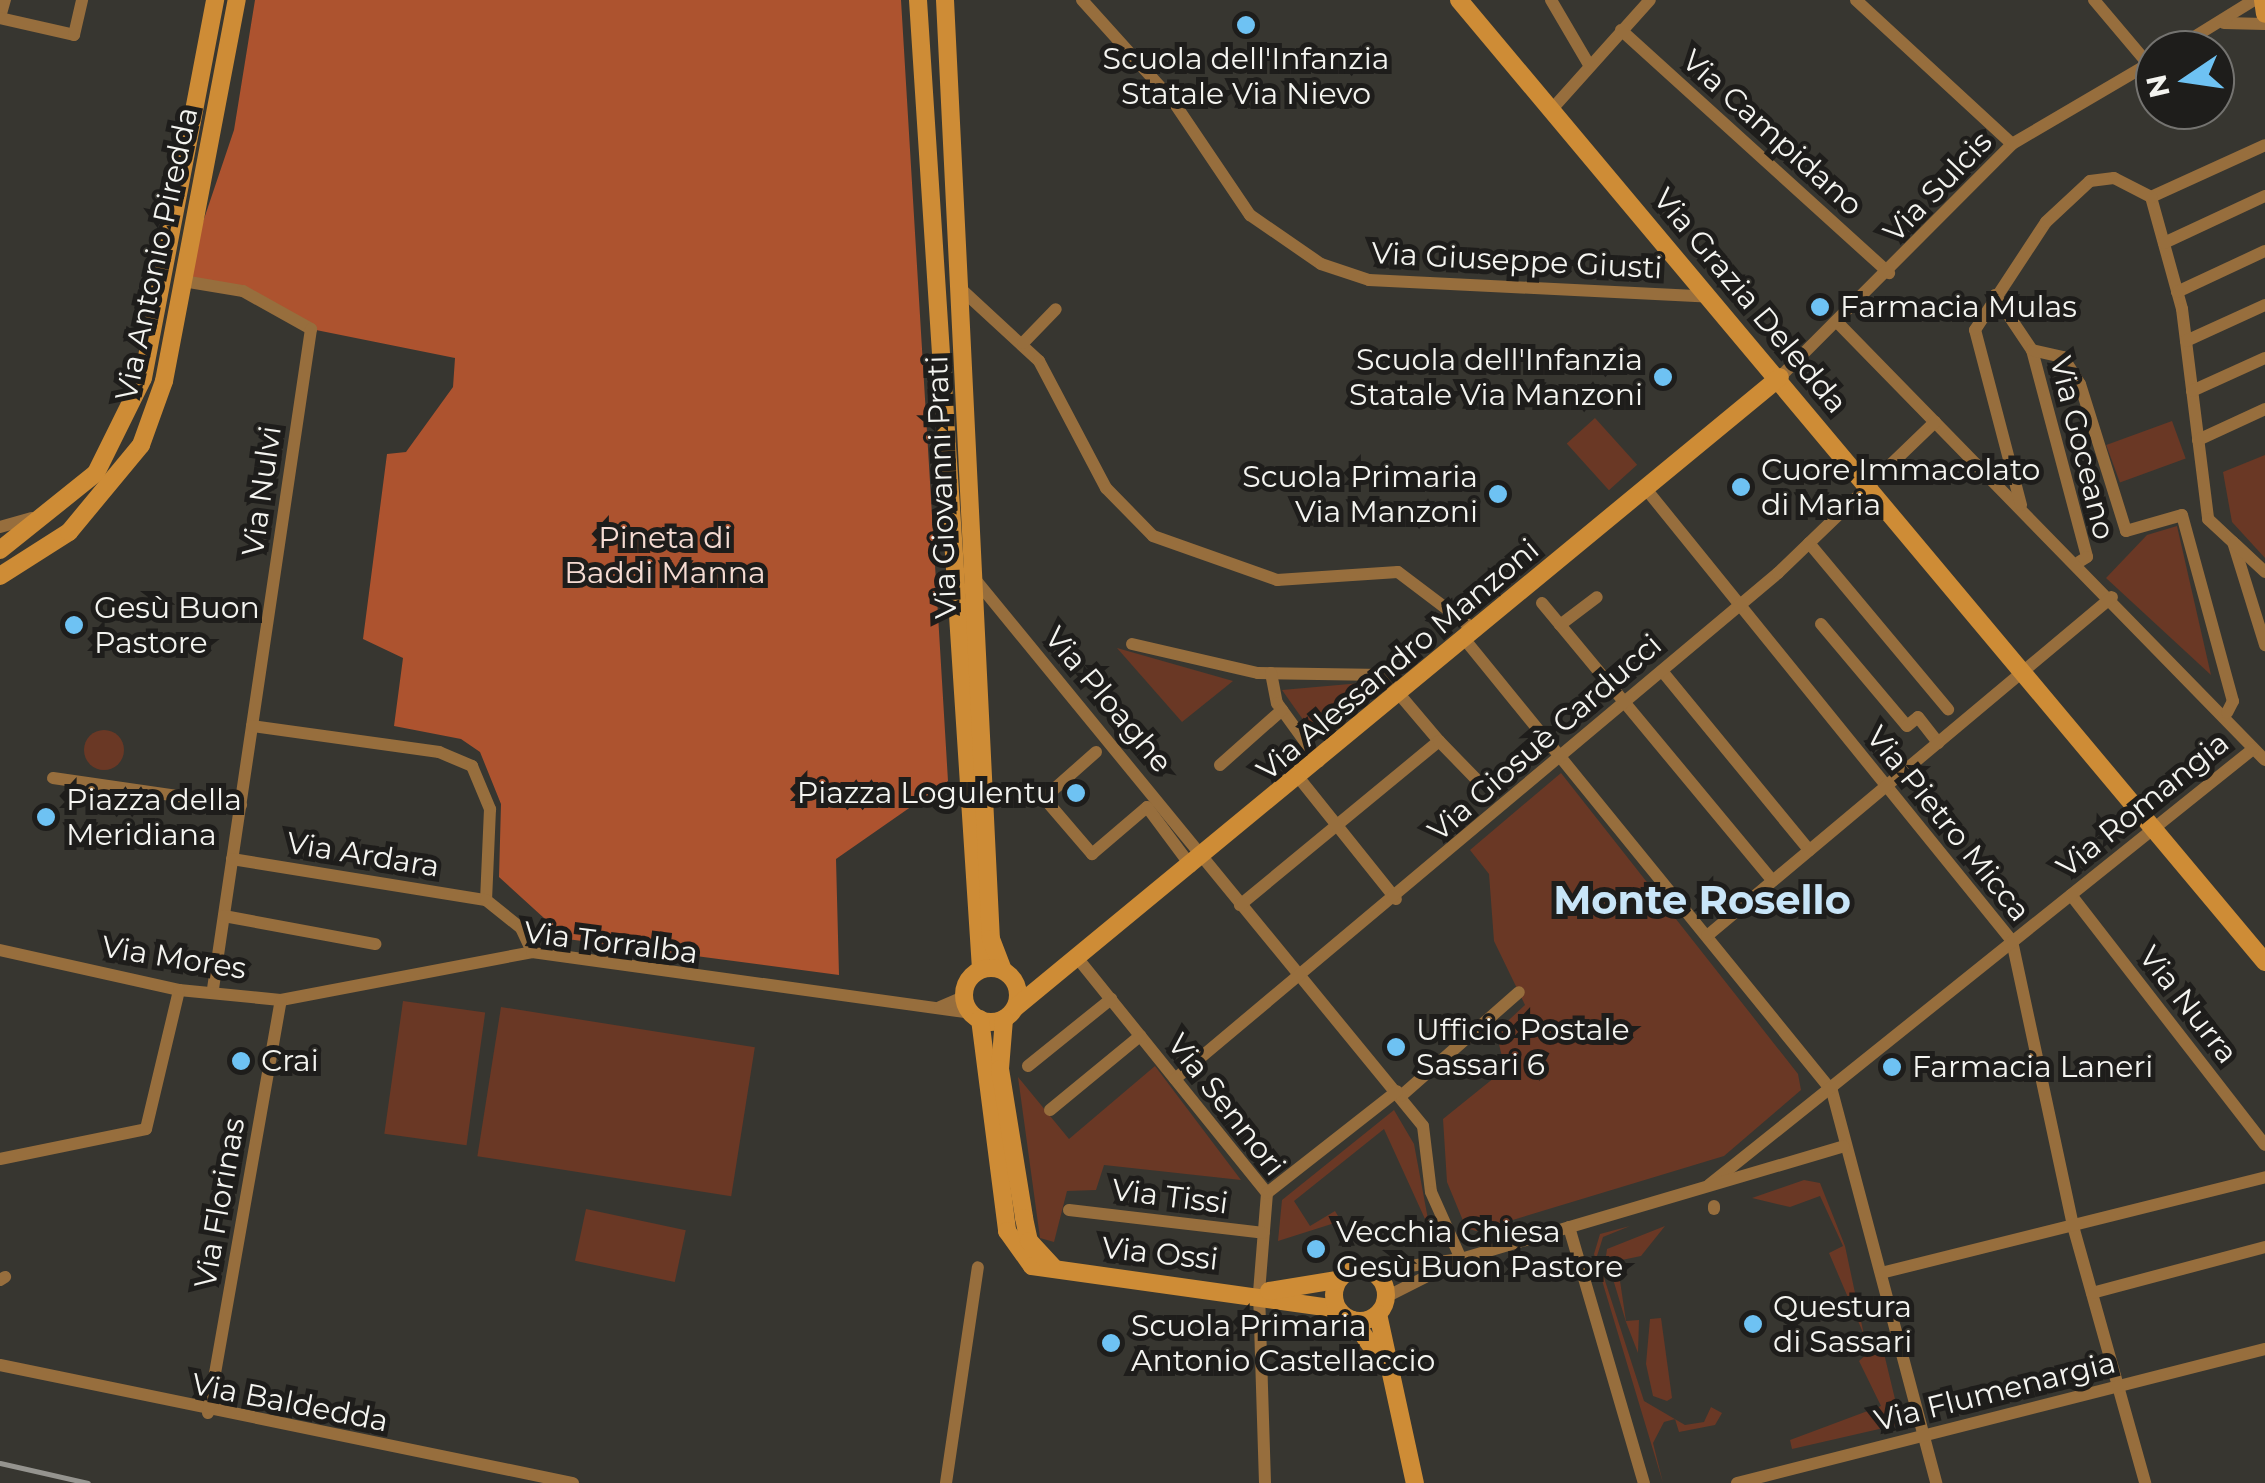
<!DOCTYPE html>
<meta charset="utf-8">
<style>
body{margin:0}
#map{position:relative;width:2265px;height:1483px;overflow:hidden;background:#373630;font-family:Montserrat,sans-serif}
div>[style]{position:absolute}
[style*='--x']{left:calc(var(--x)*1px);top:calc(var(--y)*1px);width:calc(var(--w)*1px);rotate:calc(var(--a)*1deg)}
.green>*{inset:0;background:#6a3825;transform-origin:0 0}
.round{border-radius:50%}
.forest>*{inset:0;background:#ad532f}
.street>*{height:12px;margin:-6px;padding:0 6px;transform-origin:6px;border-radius:6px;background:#976e3d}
.secondary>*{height:18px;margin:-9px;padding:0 9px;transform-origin:9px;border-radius:9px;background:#ce8c36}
.secondary>.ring{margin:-9px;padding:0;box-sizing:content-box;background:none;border:18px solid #ce8c36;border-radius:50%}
.rail>*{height:5px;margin:-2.5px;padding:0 2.5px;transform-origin:2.5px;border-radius:2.5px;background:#95948f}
.dots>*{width:28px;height:28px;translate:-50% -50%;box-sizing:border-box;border:5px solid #1e1d1b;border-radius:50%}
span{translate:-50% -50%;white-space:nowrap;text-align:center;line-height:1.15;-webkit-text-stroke:10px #1e1d1b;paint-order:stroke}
.poi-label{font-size:30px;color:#f4f4f0}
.left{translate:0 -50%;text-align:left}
.right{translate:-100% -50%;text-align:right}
.street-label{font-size:30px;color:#f4f4f0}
.park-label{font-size:30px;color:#f6dcd3}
.district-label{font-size:40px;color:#c8e5f8;font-weight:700}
.north{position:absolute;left:2135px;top:30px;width:100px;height:100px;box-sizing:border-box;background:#1e1d1b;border:2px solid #747370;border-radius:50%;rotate:257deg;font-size:28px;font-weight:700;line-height:40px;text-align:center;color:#f4f4f0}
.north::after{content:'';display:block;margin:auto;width:35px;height:45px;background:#6ec2f3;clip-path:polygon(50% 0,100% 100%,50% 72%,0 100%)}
</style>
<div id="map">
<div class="green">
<i style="left:1595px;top:418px;width:63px;height:38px;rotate:48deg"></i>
<i style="left:2172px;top:421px;width:40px;height:70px;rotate:70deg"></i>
<i style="clip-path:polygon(2265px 455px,2265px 558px,2232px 522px,2223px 472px)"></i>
<i style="clip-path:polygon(2177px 526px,2211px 675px,2106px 578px,2147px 535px)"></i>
<i style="clip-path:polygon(1117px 648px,1233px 681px,1182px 722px)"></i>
<i style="clip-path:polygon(1361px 683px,1365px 689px,1311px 731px,1282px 690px)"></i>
<i class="round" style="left:84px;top:730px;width:40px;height:40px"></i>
<i style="clip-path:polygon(1561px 773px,1798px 1074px,1801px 1090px,1724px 1156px,1476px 1231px,1466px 1228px,1447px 1182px,1443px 1119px,1505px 1069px,1496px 1032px,1525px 1005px,1494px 941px,1489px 874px,1470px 850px)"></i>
<i style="left:403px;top:1001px;width:83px;height:134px;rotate:8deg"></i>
<i style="left:501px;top:1007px;width:257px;height:151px;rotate:9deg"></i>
<i style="clip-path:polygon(1155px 1066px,1241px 1180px,1104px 1165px,1096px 1190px,1067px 1191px,1054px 1242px,1040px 1238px,1018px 1077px,1069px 1139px)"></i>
<i style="clip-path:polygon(1394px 1110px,1414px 1144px,1430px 1230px,1384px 1129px,1294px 1201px,1310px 1226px,1335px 1211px,1341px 1221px,1278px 1241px,1282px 1200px)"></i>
<i style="clip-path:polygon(1804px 1180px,1820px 1183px,1845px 1246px,1864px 1335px,1829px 1253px,1843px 1246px,1820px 1196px,1790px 1207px,1752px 1198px)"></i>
<i style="left:586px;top:1209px;width:102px;height:53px;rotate:12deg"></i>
<i style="clip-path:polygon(1630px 1226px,1603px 1237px,1597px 1256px,1644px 1401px,1685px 1425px,1704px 1422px,1711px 1407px,1722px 1413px,1715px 1425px,1679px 1432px,1675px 1419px,1664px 1422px,1653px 1443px,1663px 1483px,1594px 1254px,1600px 1234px)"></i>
<i style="clip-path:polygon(1665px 1226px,1641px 1256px,1617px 1261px,1626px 1321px,1639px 1320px,1638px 1353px,1626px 1322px,1606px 1256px,1607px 1249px)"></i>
<i style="clip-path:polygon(1661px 1318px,1672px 1398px,1667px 1401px,1653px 1396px,1646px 1364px,1650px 1319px)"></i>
<i style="clip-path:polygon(1881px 1341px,1901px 1424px,1792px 1449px,1790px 1440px,1881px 1406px,1859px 1361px)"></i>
</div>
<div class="forest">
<i style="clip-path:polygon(255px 0,901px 0,948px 781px,836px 859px,839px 975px,567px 939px,499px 877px,501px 804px,480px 752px,461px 739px,394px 726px,403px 658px,363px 639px,387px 454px,406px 452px,453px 387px,455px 358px,311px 329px,264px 301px,183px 281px,234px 130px)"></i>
</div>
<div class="street">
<i style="--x:1082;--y:0;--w:136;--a:48"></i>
<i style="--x:1173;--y:101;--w:138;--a:56"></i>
<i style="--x:1250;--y:215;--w:86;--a:34.6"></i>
<i style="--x:1321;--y:264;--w:51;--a:18.4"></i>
<i style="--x:1369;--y:280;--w:342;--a:2.8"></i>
<i style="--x:1551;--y:0;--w:73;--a:59.6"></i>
<i style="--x:1856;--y:0;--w:212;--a:42.7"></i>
<i style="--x:2094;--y:0;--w:84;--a:49.8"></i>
<i style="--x:0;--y:17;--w:18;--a:-74"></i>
<i style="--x:0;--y:18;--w:76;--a:12.9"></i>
<i style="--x:74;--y:35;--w:36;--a:-77"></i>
<i style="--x:2224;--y:23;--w:41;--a:1.4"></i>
<i style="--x:1621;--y:30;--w:362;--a:42.2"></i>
<i style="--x:2173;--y:50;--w:95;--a:-31.7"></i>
<i style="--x:1553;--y:108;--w:145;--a:-48.1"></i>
<i style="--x:2151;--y:197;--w:116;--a:74.5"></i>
<i style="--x:2182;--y:309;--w:212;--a:82.9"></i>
<i style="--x:2208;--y:519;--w:34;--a:43"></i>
<i style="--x:2233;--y:542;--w:108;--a:72.7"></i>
<i style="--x:2151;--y:197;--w:125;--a:-24.5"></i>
<i style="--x:2164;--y:243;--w:111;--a:-25"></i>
<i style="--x:183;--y:281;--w:61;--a:9.5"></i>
<i style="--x:243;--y:291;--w:78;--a:29.2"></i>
<i style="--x:311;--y:329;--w:667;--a:98.45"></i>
<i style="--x:962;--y:290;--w:105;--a:42.7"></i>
<i style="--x:1039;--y:361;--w:144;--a:62.2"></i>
<i style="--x:1106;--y:488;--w:67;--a:45.6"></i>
<i style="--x:1153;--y:536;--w:132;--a:19.5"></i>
<i style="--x:1277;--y:580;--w:121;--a:-3.8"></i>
<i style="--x:1398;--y:572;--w:98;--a:37.1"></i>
<i style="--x:2177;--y:292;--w:97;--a:-25"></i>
<i style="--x:1995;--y:295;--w:66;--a:56.1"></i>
<i style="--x:2032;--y:350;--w:214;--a:75.1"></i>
<i style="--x:2087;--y:557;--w:9;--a:148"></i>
<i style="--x:1840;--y:325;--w:608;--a:45.67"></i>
<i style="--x:2186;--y:341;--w:87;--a:-24.5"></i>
<i style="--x:1023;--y:343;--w:47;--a:-45.9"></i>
<i style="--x:2032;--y:350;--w:32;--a:13"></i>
<i style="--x:2063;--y:357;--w:32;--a:58"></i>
<i style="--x:2080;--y:384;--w:154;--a:72.6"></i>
<i style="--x:2126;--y:531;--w:58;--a:-15.9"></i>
<i style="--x:2182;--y:515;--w:193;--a:74.7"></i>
<i style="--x:2233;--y:701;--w:13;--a:117"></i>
<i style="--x:1780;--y:377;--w:329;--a:-45.1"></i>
<i style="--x:2012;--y:144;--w:166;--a:-30.4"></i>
<i style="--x:2192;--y:391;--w:80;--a:-24.3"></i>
<i style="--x:2198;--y:440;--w:74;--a:-24.8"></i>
<i style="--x:1646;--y:489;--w:582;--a:51"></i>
<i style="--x:2012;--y:941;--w:291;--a:77.9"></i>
<i style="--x:2073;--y:1226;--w:267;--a:74.3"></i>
<i style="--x:2021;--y:505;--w:181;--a:-104.7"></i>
<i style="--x:1975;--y:330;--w:129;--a:-56.7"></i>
<i style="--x:2046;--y:222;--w:60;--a:-43"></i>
<i style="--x:2090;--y:181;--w:24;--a:-7"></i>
<i style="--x:2114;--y:178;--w:42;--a:27.2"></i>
<i style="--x:0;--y:527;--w:33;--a:-16"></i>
<i style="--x:1809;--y:543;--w:217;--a:50.1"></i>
<i style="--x:2235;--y:544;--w:41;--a:43"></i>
<i style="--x:974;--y:578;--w:708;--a:50.67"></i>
<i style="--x:1423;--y:1126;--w:66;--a:83.1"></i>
<i style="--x:1431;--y:1192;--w:73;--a:65.9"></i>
<i style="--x:1542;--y:603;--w:361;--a:50.3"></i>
<i style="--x:1821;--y:624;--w:133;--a:49.9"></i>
<i style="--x:1907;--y:726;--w:14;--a:-39"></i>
<i style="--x:1918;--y:717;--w:33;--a:52"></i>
<i style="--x:1560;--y:625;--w:46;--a:-37.1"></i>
<i style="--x:1466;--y:641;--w:580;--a:50.88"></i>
<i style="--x:1832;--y:1091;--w:406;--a:75.1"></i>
<i style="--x:1132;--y:644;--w:129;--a:13"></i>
<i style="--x:1258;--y:673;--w:125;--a:0.9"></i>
<i style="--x:1383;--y:675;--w:87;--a:49.7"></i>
<i style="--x:1439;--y:741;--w:258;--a:140.5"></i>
<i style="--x:1662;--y:671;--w:232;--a:50.6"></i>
<i style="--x:1271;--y:673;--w:31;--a:79"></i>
<i style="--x:1277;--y:703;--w:72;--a:54.1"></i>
<i style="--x:252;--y:726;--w:189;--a:7.9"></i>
<i style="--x:439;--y:752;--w:36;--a:23"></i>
<i style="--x:472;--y:766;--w:47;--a:67.3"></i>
<i style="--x:490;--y:809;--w:91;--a:92.5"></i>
<i style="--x:1439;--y:741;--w:52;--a:45.8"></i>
<i style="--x:1096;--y:752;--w:69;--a:138.5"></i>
<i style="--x:1044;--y:798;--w:74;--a:49.4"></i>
<i style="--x:1092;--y:854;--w:72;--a:-40.5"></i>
<i style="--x:1147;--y:807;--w:74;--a:53.3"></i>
<i style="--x:1220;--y:765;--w:83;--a:-41.6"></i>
<i style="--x:53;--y:778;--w:190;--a:8.2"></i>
<i style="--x:1299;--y:778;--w:155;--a:51.3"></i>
<i style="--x:232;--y:859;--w:257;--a:9.2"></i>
<i style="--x:486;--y:900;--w:45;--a:38.7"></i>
<i style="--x:521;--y:928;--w:26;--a:65"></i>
<i style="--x:2071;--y:895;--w:316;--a:52.2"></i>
<i style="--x:224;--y:916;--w:154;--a:10.5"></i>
<i style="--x:1707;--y:936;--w:528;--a:-39.93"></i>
<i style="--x:0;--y:950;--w:183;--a:12.6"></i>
<i style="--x:179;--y:990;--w:102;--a:5.6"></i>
<i style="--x:281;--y:1000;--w:256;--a:-10.8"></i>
<i style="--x:532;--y:952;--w:443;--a:7.9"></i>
<i style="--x:1079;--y:960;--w:299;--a:51.1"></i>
<i style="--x:1267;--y:1193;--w:99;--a:94.6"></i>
<i style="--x:1259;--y:1292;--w:191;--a:88.2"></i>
<i style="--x:940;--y:1007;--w:26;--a:-23"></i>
<i style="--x:1028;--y:1066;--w:107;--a:-38.9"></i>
<i style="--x:1175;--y:1079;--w:787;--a:-40"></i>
<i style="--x:1778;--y:573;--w:218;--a:-43.9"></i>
<i style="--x:1401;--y:1096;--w:157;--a:-41.4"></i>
<i style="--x:1050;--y:1110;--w:117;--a:-39.4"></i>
<i style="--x:0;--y:1159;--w:149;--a:-11.6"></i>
<i style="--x:146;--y:1129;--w:143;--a:-76.6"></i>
<i style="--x:1709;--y:1185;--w:697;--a:-38.71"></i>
<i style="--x:1267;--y:1193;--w:165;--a:-38.1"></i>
<i style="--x:1714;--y:1206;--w:3;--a:90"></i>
<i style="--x:1069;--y:1210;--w:196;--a:6.7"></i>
<i style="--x:1569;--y:1227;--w:267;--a:73.7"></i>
<i style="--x:1373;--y:1271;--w:89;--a:-7.8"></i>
<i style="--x:1461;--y:1259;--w:399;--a:-16.4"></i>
<i style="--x:1881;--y:1273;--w:396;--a:-14"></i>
<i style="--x:0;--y:1280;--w:6;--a:-31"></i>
<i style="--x:2092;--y:1293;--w:179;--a:-14.9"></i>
<i style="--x:1386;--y:1297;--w:71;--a:-26.9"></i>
<i style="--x:0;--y:1365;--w:585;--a:11.64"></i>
<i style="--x:208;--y:1413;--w:419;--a:-80"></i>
<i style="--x:946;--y:1483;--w:218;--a:-81.6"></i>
<i style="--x:1737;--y:1483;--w:545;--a:-14.24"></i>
</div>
<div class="secondary">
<i style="--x:918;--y:0;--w:971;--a:86.28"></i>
<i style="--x:945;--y:0;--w:940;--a:87.2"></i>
<i style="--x:991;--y:939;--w:33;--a:69"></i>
<i style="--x:1459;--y:0;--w:1255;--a:50.04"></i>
<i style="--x:2263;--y:0;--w:14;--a:82"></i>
<i style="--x:0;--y:550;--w:123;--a:-38.7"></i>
<i style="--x:96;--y:473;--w:106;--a:-63.7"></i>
<i style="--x:143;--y:378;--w:385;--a:-79.2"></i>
<i style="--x:0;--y:576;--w:82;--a:-32.5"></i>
<i style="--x:69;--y:532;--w:113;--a:-50.4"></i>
<i style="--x:141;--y:445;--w:68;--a:-70.2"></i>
<i style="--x:164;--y:381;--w:388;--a:-79.2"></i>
<i class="ring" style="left:964px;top:968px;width:36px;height:36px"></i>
<i style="--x:1016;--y:1007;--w:990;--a:-39.51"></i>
<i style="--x:980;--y:1019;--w:214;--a:82.7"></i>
<i style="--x:1007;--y:1231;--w:43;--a:54.5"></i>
<i style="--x:1032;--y:1266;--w:308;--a:8"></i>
<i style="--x:1004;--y:1019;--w:50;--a:94.6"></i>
<i style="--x:1000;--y:1069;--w:151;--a:80.8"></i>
<i style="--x:1024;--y:1218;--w:24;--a:78"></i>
<i style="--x:1029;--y:1241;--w:38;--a:47"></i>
<i class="ring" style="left:1334px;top:1269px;width:34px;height:34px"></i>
<i style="--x:1269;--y:1291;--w:69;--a:-9.2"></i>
<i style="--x:1378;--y:1314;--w:173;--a:77.7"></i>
<i style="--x:1353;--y:1320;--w:52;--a:55.1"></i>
</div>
<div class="rail">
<i style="--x:0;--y:1463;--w:90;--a:12.8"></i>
</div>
<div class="dots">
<i style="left:1246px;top:25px;background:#6ec2f3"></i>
<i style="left:1820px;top:307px;background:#6ec2f3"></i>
<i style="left:1663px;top:377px;background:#6ec2f3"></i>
<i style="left:1741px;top:487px;background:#6ec2f3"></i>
<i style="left:1498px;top:494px;background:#6ec2f3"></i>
<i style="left:74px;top:625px;background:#6ec2f3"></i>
<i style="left:1076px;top:793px;background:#6ec2f3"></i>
<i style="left:46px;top:817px;background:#6ec2f3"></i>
<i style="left:1396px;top:1047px;background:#6ec2f3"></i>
<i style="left:241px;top:1061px;background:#6ec2f3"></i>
<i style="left:1892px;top:1067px;background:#6ec2f3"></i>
<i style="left:1316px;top:1249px;background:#6ec2f3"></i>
<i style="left:1753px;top:1324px;background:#6ec2f3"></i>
<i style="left:1111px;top:1343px;background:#6ec2f3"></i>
</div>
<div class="poi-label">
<span style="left:1246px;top:76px">Scuola dell'Infanzia<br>Statale Via Nievo</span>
<span class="left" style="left:1840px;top:307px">Farmacia Mulas</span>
<span class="right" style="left:1643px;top:377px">Scuola dell'Infanzia<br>Statale Via Manzoni</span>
<span class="left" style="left:1761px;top:487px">Cuore Immacolato<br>di Maria</span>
<span class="right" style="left:1478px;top:494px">Scuola Primaria<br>Via Manzoni</span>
<span class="left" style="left:94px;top:625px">Gesù Buon<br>Pastore</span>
<span class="right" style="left:1056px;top:793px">Piazza Logulentu</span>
<span class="left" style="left:66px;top:817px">Piazza della<br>Meridiana</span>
<span class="left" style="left:1416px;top:1047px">Ufficio Postale<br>Sassari 6</span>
<span class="left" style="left:261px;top:1061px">Crai</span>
<span class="left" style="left:1912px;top:1067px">Farmacia Laneri</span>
<span class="left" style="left:1336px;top:1249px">Vecchia Chiesa<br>Gesù Buon Pastore</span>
<span class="left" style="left:1773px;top:1324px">Questura<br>di Sassari</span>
<span class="left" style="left:1131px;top:1343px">Scuola Primaria<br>Antonio Castellaccio</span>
</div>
<div class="street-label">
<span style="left:1772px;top:133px;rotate:42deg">Via Campidano</span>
<span style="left:1938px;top:187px;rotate:-46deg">Via Sulcis</span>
<span style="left:157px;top:254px;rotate:-78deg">Via Antonio Piredda</span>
<span style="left:1517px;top:261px;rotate:3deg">Via Giuseppe Giusti</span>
<span style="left:1750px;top:301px;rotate:50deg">Via Grazia Deledda</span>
<span style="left:2082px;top:448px;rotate:76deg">Via Goceano</span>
<span style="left:942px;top:487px;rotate:-92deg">Via Giovanni Prati</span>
<span style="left:262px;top:491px;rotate:-82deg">Via Nulvi</span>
<span style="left:1398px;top:660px;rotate:-40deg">Via Alessandro Manzoni</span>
<span style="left:1108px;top:700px;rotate:50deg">Via Ploaghe</span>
<span style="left:1545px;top:738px;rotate:-41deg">Via Giosuè Carducci</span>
<span style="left:2143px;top:805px;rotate:-39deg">Via Romangia</span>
<span style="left:1948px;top:824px;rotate:51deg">Via Pietro Micca</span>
<span style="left:363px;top:855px;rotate:9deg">Via Ardara</span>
<span style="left:611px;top:943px;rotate:7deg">Via Torralba</span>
<span style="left:174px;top:958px;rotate:9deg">Via Mores</span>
<span style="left:2188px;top:1005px;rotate:52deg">Via Nurra</span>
<span style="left:1226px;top:1105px;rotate:52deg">Via Sennori</span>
<span style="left:1170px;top:1197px;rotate:7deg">Via Tissi</span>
<span style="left:220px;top:1203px;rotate:-80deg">Via Florinas</span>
<span style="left:1160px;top:1254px;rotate:6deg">Via Ossi</span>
<span style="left:1995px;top:1392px;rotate:-14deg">Via Flumenargia</span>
<span style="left:290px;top:1403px;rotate:11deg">Via Baldedda</span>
</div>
<div class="park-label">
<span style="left:665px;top:555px">Pineta di<br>Baddi Manna</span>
</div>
<div class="district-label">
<span style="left:1702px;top:900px">Monte Rosello</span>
</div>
<div class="north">N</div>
</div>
